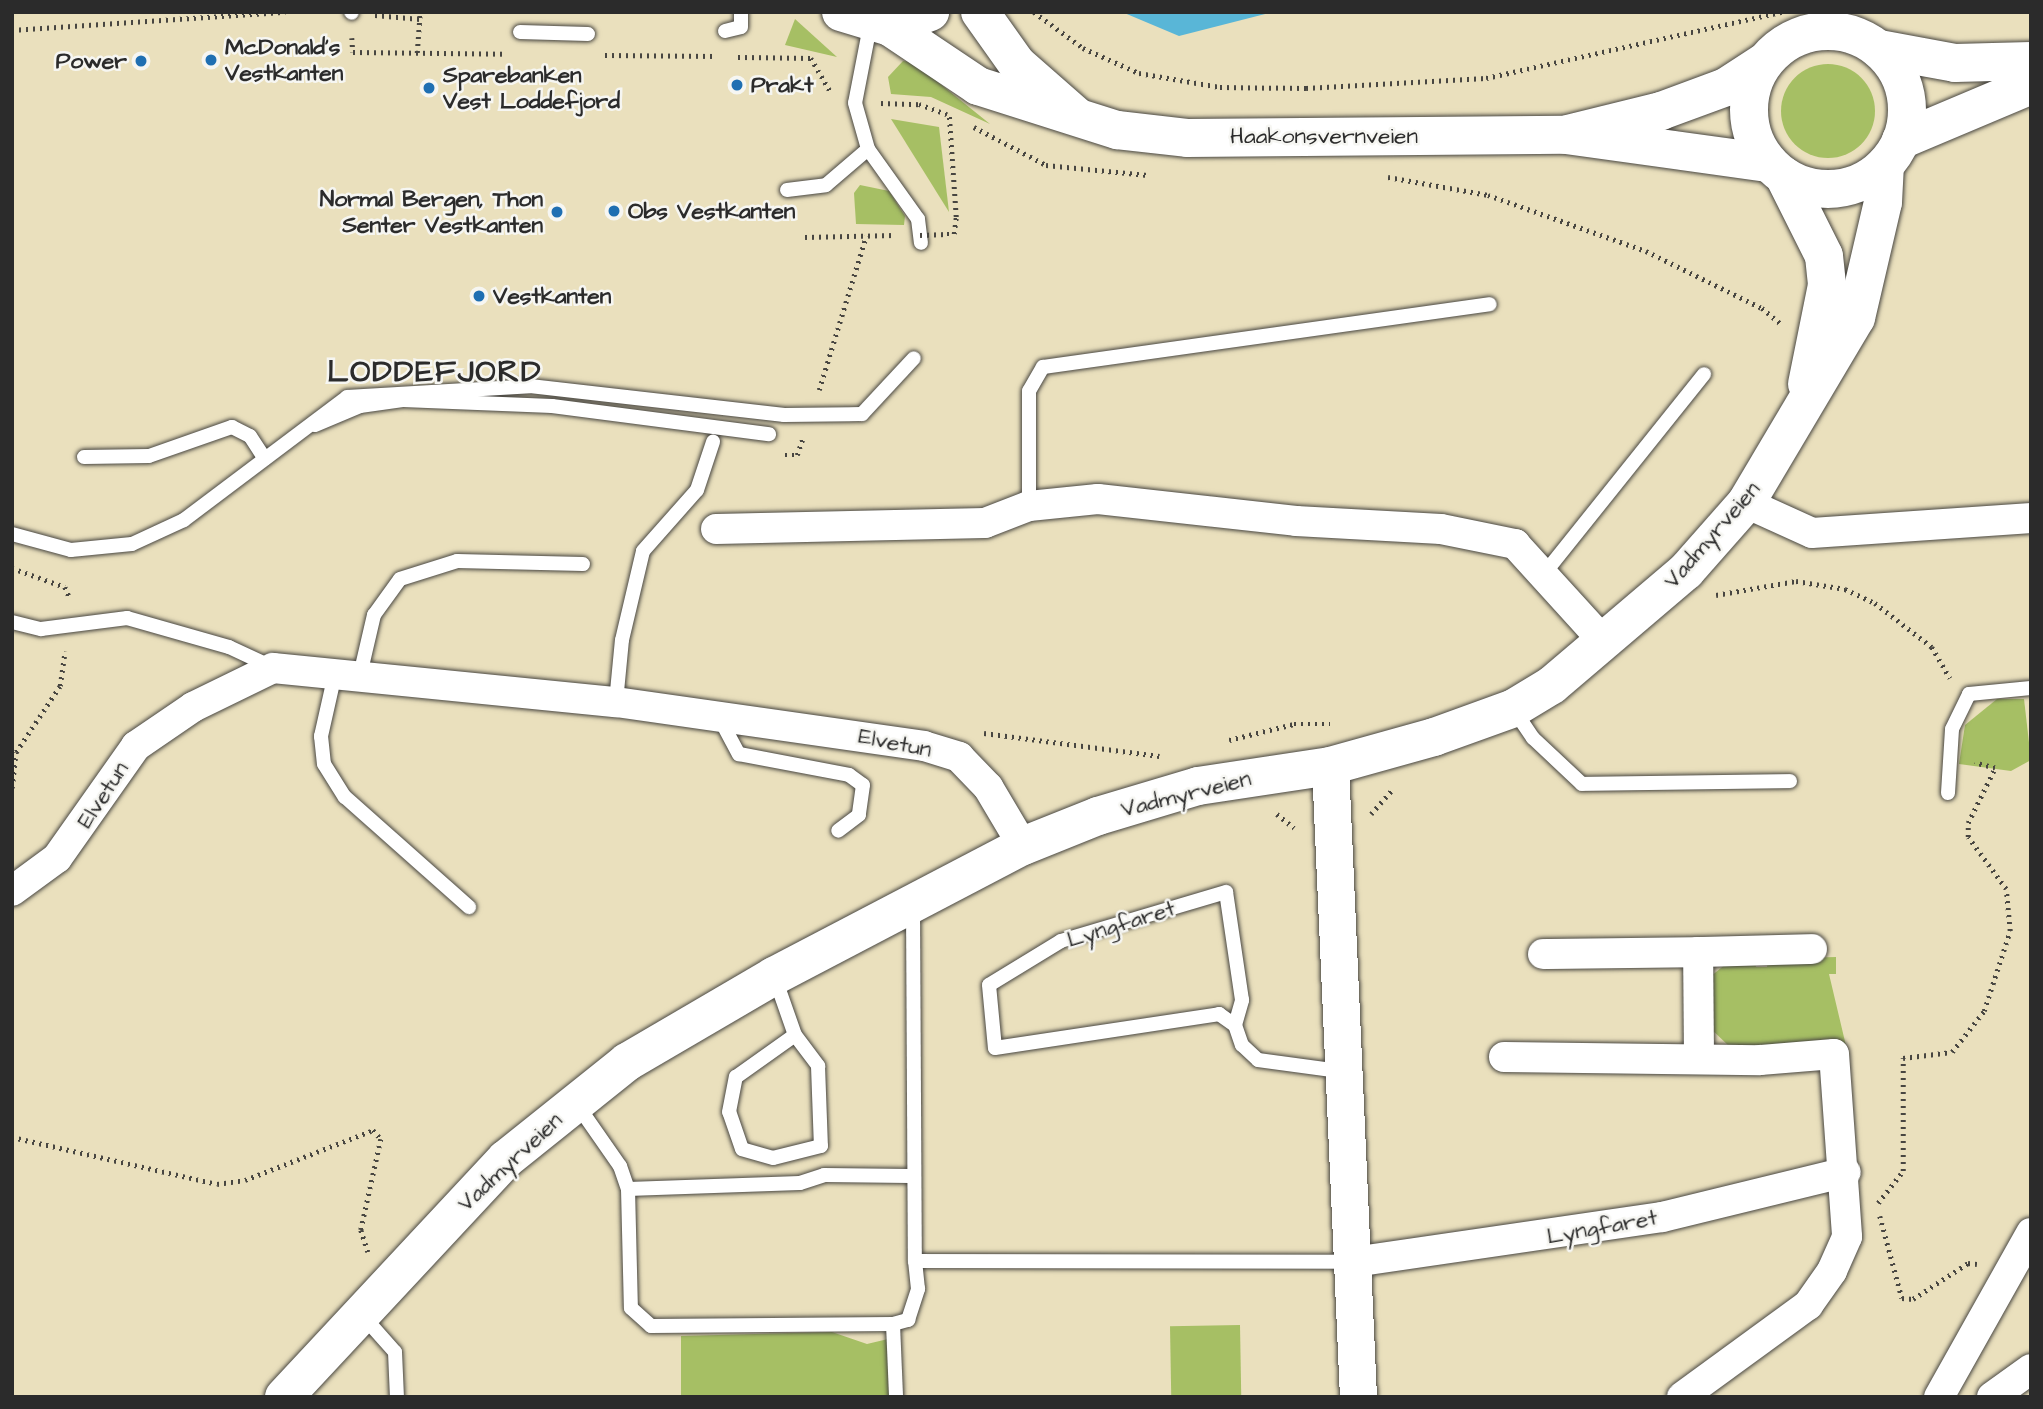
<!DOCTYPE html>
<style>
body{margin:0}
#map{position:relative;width:2043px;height:1409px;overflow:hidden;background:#eae0bd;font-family:"Architects Daughter",sans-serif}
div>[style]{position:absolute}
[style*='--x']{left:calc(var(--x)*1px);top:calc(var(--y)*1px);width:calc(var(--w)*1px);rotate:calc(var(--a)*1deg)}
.green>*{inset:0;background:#a6bf64;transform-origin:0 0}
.round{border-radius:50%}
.water>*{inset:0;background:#59b6d7}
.path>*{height:4.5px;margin-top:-2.25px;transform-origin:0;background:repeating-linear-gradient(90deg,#484641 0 2px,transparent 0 7px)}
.roads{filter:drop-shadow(0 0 2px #484641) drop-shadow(0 0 2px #484641)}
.service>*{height:14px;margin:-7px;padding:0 7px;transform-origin:7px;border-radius:7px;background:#fff}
.minor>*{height:30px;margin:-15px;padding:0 15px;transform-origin:15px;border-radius:15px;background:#fff}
.tertiary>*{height:37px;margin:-18.5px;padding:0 18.5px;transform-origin:18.5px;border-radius:18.5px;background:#fff}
.secondary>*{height:38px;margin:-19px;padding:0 19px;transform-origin:19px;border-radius:19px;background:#fff}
.primary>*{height:38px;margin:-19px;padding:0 19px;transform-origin:19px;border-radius:19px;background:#fff}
.primary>.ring{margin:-19px;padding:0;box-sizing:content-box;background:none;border:38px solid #fff;border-radius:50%}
.path-bridge>*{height:4.5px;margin-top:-2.25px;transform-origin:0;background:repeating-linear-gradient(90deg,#484641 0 2px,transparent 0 7px)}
.dots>*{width:19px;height:19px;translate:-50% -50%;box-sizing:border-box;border:4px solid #f6f6f2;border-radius:50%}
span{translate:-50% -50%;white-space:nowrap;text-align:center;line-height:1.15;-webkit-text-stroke:5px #f6f6f2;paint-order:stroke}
.poi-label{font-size:23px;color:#2b2b2b;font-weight:700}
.left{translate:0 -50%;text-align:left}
.right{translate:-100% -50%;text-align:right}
.street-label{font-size:23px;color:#2b2b2b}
.district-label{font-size:30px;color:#2b2b2b;font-weight:700;letter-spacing:2px}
.frame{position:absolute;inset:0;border:14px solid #2b2b2b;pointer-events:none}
</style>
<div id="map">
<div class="green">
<i style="clip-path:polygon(795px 19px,837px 57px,785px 45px)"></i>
<i style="clip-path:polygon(903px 61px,913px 62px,990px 124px,931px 97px,891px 94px,888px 77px)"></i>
<i class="round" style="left:1781px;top:64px;width:94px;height:94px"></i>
<i style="clip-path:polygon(891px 119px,939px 127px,949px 212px)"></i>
<i style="clip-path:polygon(860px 185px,889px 191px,905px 216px,904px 225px,856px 224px,854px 193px)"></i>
<i style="clip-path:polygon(1997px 699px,2024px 699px,2031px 760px,2011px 771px,1959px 764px,1965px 725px)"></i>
<i style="clip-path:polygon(1836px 957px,1836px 974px,1829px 974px,1847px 1050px,1730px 1047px,1709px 1027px,1710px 977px,1727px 963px,1755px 959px,1756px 967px,1767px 967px,1768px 959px)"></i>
<i style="left:1240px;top:1325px;width:72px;height:70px;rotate:89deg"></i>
<i style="clip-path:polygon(832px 1332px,867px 1344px,888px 1339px,889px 1397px,681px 1397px,681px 1336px)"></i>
</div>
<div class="water">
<i style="clip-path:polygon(1122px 12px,1273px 12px,1179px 36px)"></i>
</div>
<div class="path">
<i style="--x:1034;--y:12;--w:61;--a:36.3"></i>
<i style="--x:1083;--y:48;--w:61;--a:24.1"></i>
<i style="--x:1139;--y:73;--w:82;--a:9.8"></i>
<i style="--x:1220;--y:87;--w:86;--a:0.7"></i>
<i style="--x:1306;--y:88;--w:180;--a:-3.2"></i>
<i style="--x:1486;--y:78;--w:303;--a:-12.6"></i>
<i style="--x:375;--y:15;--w:45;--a:5.1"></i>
<i style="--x:12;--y:30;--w:274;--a:-3.8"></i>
<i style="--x:352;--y:38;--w:14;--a:86"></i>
<i style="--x:353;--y:52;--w:153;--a:0.7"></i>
<i style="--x:417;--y:53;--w:41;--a:-85.8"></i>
<i style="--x:605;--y:55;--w:111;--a:0.5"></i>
<i style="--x:738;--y:57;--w:73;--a:0.8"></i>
<i style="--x:811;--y:58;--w:38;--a:60"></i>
<i style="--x:881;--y:103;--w:38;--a:2"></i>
<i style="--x:919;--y:104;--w:30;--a:20"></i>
<i style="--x:974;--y:127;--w:81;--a:27.8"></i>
<i style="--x:1046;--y:165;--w:102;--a:5.6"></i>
<i style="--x:1388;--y:177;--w:102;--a:10.2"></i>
<i style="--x:1488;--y:195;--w:168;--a:19.5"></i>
<i style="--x:1646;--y:251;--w:129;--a:26.2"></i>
<i style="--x:1762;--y:308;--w:26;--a:40"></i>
<i style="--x:947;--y:234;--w:7;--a:0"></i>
<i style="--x:954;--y:234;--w:17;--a:-83"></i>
<i style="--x:956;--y:217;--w:102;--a:-93.9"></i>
<i style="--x:805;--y:237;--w:90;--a:-1.3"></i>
<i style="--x:819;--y:390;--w:161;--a:-73"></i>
<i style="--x:785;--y:455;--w:12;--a:0"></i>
<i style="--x:797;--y:455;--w:18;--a:-71"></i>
<i style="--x:12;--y:568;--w:56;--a:19.7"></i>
<i style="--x:65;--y:587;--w:13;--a:67"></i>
<i style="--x:1716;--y:595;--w:81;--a:-9.9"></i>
<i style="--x:1796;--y:581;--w:50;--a:9.3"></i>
<i style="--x:1845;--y:589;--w:33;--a:25"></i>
<i style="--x:1875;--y:603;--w:72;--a:37.7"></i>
<i style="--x:1932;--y:647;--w:36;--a:60"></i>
<i style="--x:984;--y:733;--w:177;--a:7.5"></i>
<i style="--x:1229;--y:740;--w:67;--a:-13.8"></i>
<i style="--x:1294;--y:724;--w:36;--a:0"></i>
<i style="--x:12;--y:788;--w:36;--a:-84"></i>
<i style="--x:16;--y:752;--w:79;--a:-56.3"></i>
<i style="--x:60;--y:686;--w:35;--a:-82"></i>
<i style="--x:1277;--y:814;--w:22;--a:39"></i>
<i style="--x:1371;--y:814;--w:33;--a:-49"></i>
<i style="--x:12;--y:1137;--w:210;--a:12.9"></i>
<i style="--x:217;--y:1184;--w:28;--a:-8"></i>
<i style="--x:245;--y:1180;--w:137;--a:-21.3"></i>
<i style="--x:373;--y:1130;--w:12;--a:48"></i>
<i style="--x:381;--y:1139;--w:93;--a:102.4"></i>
<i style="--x:361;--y:1230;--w:23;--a:72"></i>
<i style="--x:1878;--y:1203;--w:41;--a:-52"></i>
<i style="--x:1903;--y:1171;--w:113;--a:-90"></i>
<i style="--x:1903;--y:1058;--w:49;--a:-7"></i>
<i style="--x:1952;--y:1052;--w:52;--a:-52"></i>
<i style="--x:1984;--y:1011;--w:84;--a:-72"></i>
<i style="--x:2010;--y:931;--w:42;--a:-95.4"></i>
<i style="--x:2006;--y:889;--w:64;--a:-126.2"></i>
<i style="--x:1968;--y:837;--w:14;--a:-90"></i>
<i style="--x:1968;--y:823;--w:61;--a:-63.9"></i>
<i style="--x:1995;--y:768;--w:21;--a:-166"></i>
<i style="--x:1880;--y:1216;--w:85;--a:75"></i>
<i style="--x:1902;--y:1298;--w:11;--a:5"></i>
<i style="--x:1913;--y:1299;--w:66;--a:-33.2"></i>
<i style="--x:1968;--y:1263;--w:9;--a:6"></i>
</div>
<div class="roads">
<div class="service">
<i style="--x:351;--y:12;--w:1;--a:45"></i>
<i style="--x:870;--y:26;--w:78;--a:101"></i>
<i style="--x:855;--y:103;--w:48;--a:74.2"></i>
<i style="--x:868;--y:149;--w:86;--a:54.5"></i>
<i style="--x:918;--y:219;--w:24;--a:83"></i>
<i style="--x:725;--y:31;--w:16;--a:-14"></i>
<i style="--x:741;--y:27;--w:15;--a:-90"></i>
<i style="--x:520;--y:32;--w:68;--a:1.7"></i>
<i style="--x:787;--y:190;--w:39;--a:-7"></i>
<i style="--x:826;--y:185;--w:55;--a:-40.6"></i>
<i style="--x:315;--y:425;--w:49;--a:-22.9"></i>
<i style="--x:360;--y:406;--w:43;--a:-7.9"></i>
<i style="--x:403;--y:400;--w:149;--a:2.3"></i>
<i style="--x:552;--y:406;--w:219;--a:7.4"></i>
<i style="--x:84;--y:457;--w:65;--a:-0.9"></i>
<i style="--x:149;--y:456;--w:88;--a:-19.3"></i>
<i style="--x:232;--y:427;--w:20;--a:27"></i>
<i style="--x:250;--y:436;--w:27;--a:57"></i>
<i style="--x:1029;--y:506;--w:115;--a:-90"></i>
<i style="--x:1029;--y:391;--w:28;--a:-60"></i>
<i style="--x:1043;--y:367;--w:451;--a:-8"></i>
<i style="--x:12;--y:534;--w:61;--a:15.2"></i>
<i style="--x:71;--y:550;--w:61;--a:-5.6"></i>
<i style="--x:132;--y:544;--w:57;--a:-24.8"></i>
<i style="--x:184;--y:520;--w:204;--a:-37"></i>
<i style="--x:347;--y:397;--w:183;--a:-3.4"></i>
<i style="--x:530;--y:386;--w:256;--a:6.5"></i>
<i style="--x:784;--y:415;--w:78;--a:-0.7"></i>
<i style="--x:862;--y:414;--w:76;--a:-47.1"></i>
<i style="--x:1544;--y:574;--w:256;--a:-51.3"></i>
<i style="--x:12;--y:622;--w:30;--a:14"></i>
<i style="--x:41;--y:629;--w:87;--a:-7.3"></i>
<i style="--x:127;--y:618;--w:106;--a:15.9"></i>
<i style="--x:229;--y:647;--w:47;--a:24.9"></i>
<i style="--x:335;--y:674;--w:64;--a:102.7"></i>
<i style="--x:321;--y:736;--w:28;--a:84"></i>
<i style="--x:324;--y:764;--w:39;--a:58"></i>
<i style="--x:345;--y:797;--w:166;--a:41.6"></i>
<i style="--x:360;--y:675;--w:62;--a:-76.9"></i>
<i style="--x:374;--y:615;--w:44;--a:-54.2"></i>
<i style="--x:400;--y:579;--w:60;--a:-17.5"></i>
<i style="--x:457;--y:561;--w:126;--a:1.4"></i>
<i style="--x:616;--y:702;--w:62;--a:-84.5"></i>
<i style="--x:622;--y:640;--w:91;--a:-76.7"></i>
<i style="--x:643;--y:551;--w:81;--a:-48.5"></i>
<i style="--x:697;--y:490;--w:51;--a:-71.6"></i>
<i style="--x:1514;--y:710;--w:34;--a:56"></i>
<i style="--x:1533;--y:738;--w:67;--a:43.2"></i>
<i style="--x:1582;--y:784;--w:208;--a:-0.8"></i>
<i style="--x:720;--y:719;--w:40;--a:62"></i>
<i style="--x:739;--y:754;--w:112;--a:10.8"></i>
<i style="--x:849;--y:775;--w:17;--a:36"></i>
<i style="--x:863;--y:785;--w:30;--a:98"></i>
<i style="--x:859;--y:815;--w:26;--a:143"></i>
<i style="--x:1948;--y:793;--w:64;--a:-86.4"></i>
<i style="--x:1952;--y:729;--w:39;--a:-64"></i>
<i style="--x:1969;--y:694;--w:62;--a:-5.5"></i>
<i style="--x:913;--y:906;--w:355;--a:89.7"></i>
<i style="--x:915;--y:1261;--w:436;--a:0.1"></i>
<i style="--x:775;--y:978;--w:60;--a:70.7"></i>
<i style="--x:795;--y:1035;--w:39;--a:53"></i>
<i style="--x:818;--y:1066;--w:80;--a:87.9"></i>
<i style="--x:821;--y:1146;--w:49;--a:166"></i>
<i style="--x:773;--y:1158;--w:32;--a:-164"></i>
<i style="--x:742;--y:1149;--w:39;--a:-109"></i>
<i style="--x:729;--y:1112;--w:36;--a:-79"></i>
<i style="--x:736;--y:1077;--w:72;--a:-35.4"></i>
<i style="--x:1235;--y:1025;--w:26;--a:-74"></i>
<i style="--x:1242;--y:1000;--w:109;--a:-98.4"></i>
<i style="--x:1226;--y:892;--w:172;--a:163.5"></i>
<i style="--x:1061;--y:941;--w:84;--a:148.6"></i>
<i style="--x:989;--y:985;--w:63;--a:84.6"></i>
<i style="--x:995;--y:1048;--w:227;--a:-8.6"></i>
<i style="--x:1219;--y:1014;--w:19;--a:35"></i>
<i style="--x:1235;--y:1025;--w:21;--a:71"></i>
<i style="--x:1242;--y:1045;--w:22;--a:43"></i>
<i style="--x:1258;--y:1060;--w:82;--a:7.7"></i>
<i style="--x:576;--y:1103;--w:77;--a:55.1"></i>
<i style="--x:620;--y:1166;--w:24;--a:71"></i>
<i style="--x:628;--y:1189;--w:119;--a:88.6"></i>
<i style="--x:631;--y:1308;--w:27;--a:42"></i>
<i style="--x:651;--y:1326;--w:242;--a:-0.5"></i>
<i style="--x:893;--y:1324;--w:16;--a:-15"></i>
<i style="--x:908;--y:1320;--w:33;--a:-72"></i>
<i style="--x:918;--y:1289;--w:28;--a:-96"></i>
<i style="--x:628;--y:1189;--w:172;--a:-2"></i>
<i style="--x:800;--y:1183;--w:25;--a:-18"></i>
<i style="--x:824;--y:1175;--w:86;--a:0.7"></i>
<i style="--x:363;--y:1316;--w:48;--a:48.4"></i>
<i style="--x:395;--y:1352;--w:45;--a:87.5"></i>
<i style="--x:893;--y:1324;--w:73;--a:87.6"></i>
</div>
<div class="minor">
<i style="--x:1746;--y:503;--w:72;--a:24.4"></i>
<i style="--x:1812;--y:533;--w:220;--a:-3.9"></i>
<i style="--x:716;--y:529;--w:269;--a:-1.3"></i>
<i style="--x:985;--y:523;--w:47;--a:-21.1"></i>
<i style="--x:1029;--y:506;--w:69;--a:-5.8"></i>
<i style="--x:1098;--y:499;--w:199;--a:6.3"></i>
<i style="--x:1296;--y:521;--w:145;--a:3.2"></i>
<i style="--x:1441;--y:529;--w:76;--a:11.5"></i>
<i style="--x:1515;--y:544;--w:134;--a:47.7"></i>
<i style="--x:12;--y:891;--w:56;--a:-36.3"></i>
<i style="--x:57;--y:858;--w:137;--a:-54.8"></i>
<i style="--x:136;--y:746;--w:69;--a:-34.4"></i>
<i style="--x:193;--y:707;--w:89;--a:-26"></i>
<i style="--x:273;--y:668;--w:345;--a:5.7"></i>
<i style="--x:616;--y:702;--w:311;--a:8.1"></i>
<i style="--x:924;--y:746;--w:37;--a:17"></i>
<i style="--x:959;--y:757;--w:42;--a:46"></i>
<i style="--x:988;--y:787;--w:69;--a:59.3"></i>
<i style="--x:1543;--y:954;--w:155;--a:-0.7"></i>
<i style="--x:1504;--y:1057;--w:256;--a:0.7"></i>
<i style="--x:1760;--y:1060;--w:74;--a:-4.6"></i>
<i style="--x:1834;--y:1054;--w:183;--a:85.9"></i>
<i style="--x:1847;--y:1237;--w:37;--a:114"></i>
<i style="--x:1832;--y:1271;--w:42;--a:125.2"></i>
<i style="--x:1808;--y:1305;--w:156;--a:143.9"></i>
<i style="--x:1699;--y:1057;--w:105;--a:-90.5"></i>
<i style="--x:1698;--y:952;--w:114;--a:-1.5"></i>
<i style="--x:1354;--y:1262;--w:311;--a:-8.3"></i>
<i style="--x:1662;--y:1217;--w:189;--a:-13.7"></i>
<i style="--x:1939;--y:1397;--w:188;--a:-60.7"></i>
<i style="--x:1992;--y:1397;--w:48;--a:-35.7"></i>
</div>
<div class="tertiary">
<i style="--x:1330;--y:766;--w:632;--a:87.46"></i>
</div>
<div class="secondary">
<i style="--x:1784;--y:176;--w:89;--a:63.4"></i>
<i style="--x:1824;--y:256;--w:29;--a:84"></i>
<i style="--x:1827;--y:285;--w:101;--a:101.4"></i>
<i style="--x:284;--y:1397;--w:325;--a:-47"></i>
<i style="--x:506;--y:1159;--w:155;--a:-38.7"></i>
<i style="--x:627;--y:1062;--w:170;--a:-30.3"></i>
<i style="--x:774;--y:976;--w:281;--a:-27.6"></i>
<i style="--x:1023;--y:846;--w:81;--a:-21.8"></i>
<i style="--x:1098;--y:816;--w:104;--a:-16.7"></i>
<i style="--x:1198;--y:786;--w:134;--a:-8.6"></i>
<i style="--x:1330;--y:766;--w:108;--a:-15.6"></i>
<i style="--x:1434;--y:737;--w:85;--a:-19.9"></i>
<i style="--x:1514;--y:708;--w:44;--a:-31.2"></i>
<i style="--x:1552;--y:685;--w:176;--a:-40.4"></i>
<i style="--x:1686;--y:571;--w:91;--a:-48.6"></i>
<i style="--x:1746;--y:503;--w:215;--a:-59.3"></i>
<i style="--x:1856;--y:318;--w:119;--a:-76.9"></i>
<i style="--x:1883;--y:202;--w:37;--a:-87"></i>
</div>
<div class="primary">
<i style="--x:841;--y:12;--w:51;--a:17"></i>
<i style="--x:890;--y:27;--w:43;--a:-20.6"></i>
<i style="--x:980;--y:12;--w:64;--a:54.6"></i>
<i style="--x:1017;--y:64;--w:77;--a:41.3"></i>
<i style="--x:890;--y:27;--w:106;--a:33.8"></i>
<i style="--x:978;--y:86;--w:146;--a:17.6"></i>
<i style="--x:1117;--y:130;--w:70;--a:6.5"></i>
<i style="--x:1187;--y:138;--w:379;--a:-0.5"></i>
<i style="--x:1566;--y:135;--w:205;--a:7.9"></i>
<i class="ring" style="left:1749px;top:31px;width:120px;height:120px"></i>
<i style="--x:1879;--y:49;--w:77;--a:10.4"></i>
<i style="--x:1955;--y:63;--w:76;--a:-1.5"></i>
<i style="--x:1568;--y:134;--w:96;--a:-13.9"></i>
<i style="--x:1661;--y:111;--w:69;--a:-20.3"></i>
<i style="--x:1726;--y:87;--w:44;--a:-33"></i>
<i style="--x:1901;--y:140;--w:141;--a:-22.9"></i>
</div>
</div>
<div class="path-bridge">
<i style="--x:920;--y:235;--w:27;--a:-2"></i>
</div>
<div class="dots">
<i style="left:211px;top:60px;background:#1f6fb2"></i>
<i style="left:141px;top:61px;background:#1f6fb2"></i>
<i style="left:737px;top:85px;background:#1f6fb2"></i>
<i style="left:429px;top:88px;background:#1f6fb2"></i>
<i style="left:614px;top:211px;background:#1f6fb2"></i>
<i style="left:557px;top:212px;background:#1f6fb2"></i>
<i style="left:479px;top:296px;background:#1f6fb2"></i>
</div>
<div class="poi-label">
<span class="left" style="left:225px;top:60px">McDonald's<br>Vestkanten</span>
<span class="right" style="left:127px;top:61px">Power</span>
<span class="left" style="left:443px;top:88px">Sparebanken<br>Vest Loddefjord</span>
<span class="left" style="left:751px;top:85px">Prakt</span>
<span class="right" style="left:543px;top:212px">Normal Bergen, Thon<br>Senter Vestkanten</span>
<span class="left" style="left:628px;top:211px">Obs Vestkanten</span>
<span class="left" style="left:493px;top:296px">Vestkanten</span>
</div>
<div class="street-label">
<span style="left:1324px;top:136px">Haakonsvernveien</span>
<span style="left:1712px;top:535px;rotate:-49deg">Vadmyrveien</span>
<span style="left:895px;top:743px;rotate:11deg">Elvetun</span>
<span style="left:1186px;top:794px;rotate:-14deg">Vadmyrveien</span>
<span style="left:103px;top:795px;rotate:-57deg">Elvetun</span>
<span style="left:1121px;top:924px;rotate:-17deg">Lyngfaret</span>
<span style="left:510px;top:1162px;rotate:-43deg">Vadmyrveien</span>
<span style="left:1602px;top:1227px;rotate:-10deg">Lyngfaret</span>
</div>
<div class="district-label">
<span style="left:435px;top:372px">LODDEFJORD</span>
</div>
<div class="frame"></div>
</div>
